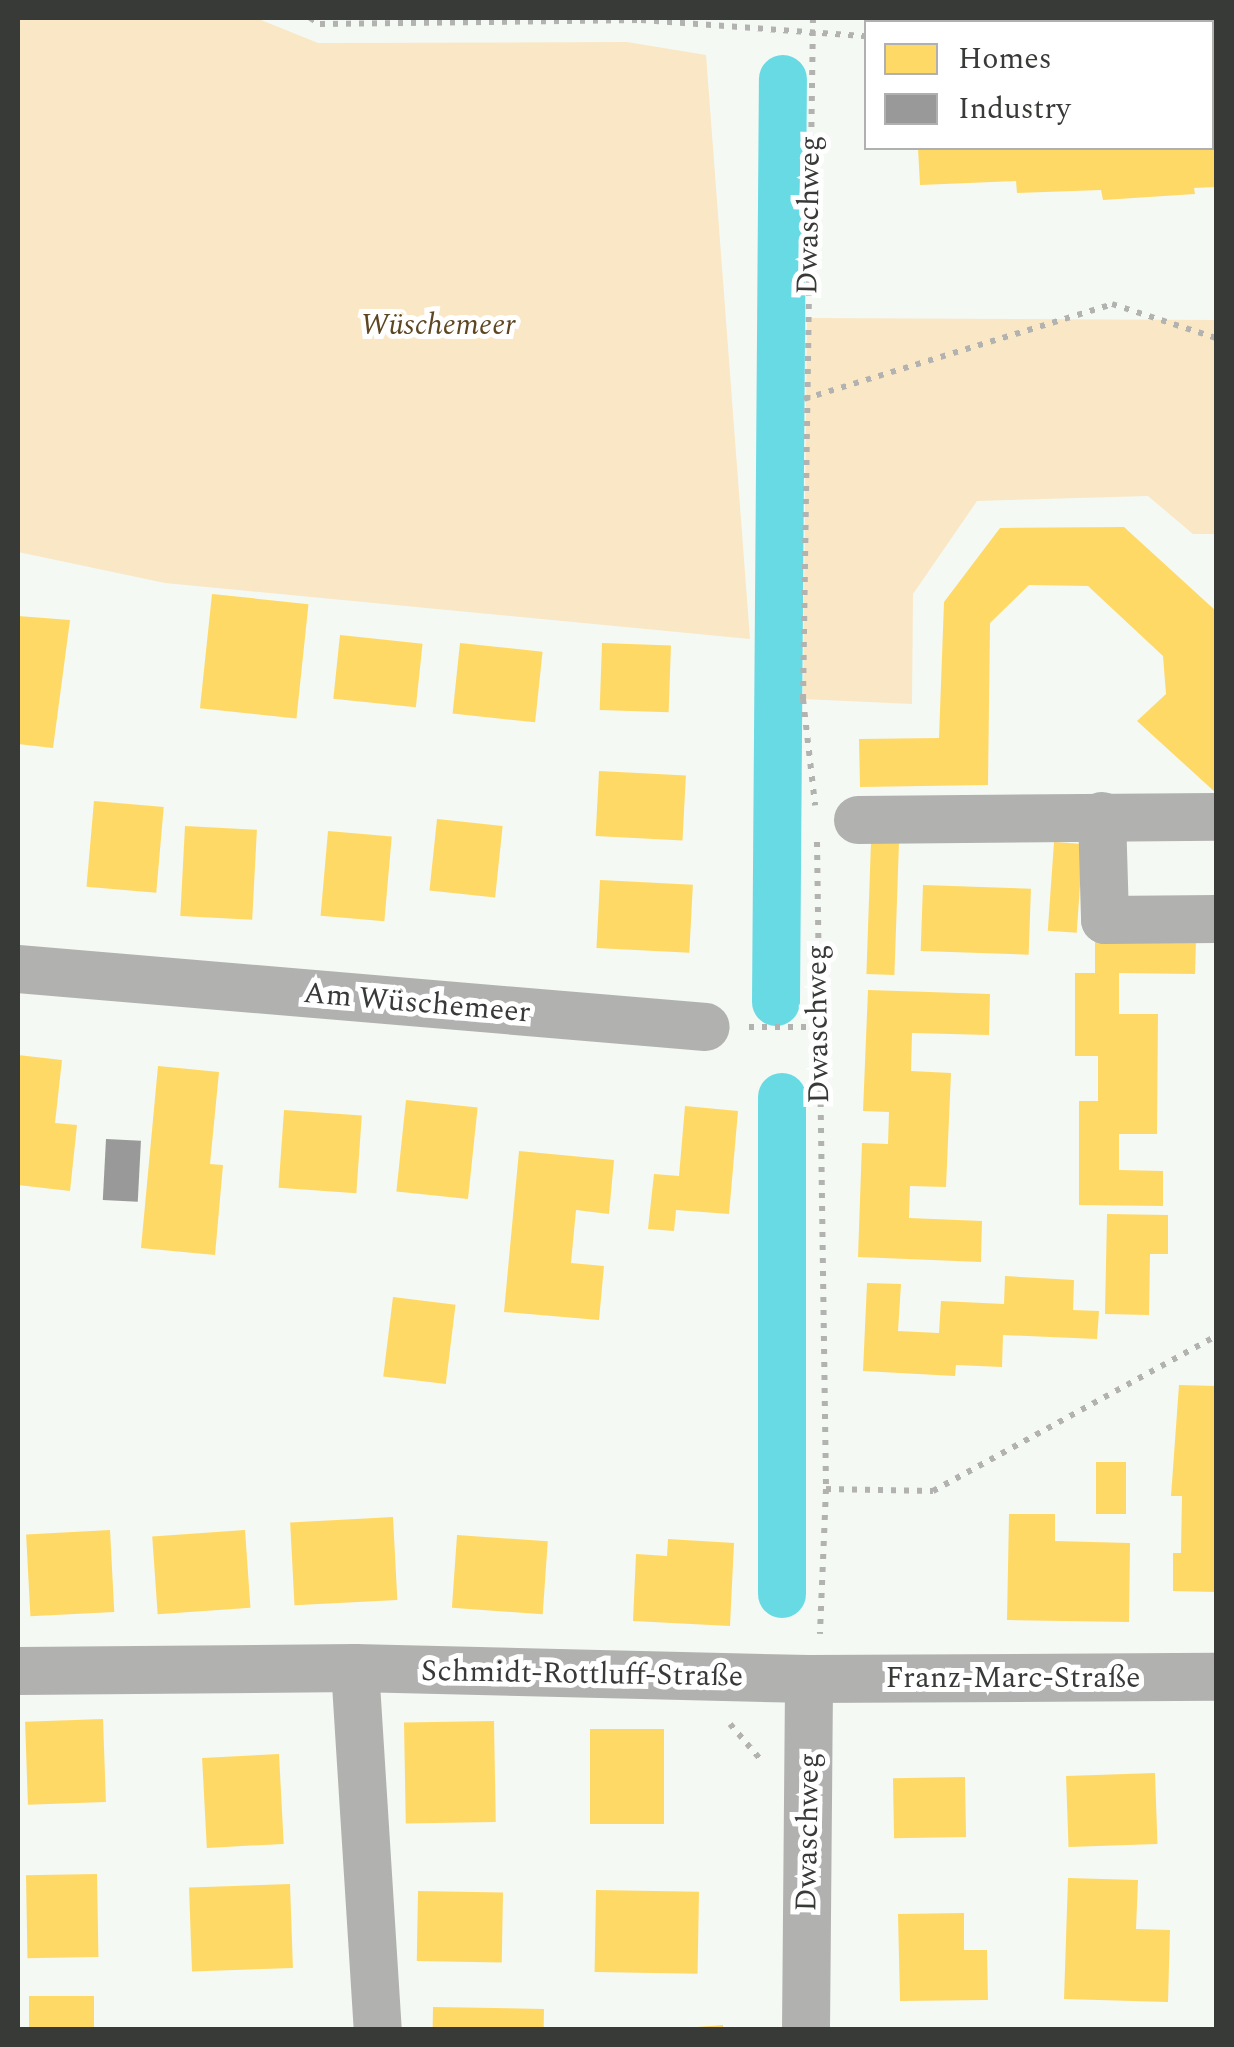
<!DOCTYPE html>
<meta charset="utf-8">
<style>
body{margin:0}
#map{position:relative;width:1234px;height:2047px;overflow:hidden;background:#f4f9f4;font-family:Spectral,serif}
div>[style]{position:absolute}
[style*='--x']{left:calc(var(--x)*1px);top:calc(var(--y)*1px);width:calc(var(--w)*1px);rotate:calc(var(--a)*1deg)}
.green>*{inset:0;background:#fae7c5}
.homes>*{inset:0;background:#ffd966;transform-origin:0 0}
.industry>*{inset:0;background:#999;transform-origin:0 0}
.canal>*{height:48px;margin:-24px;padding:0 24px;transform-origin:24px;border-radius:24px;background:#68dae3}
.path>*{height:6px;margin-top:-3px;transform-origin:0;background:repeating-linear-gradient(90deg,#b2b3b0 0 5px,transparent 0 13px)}
.street>*{height:48px;margin:-24px;padding:0 24px;transform-origin:24px;border-radius:24px;background:#b1b2b0}
span{translate:-50% -50%;white-space:nowrap;text-align:center;line-height:1.15;-webkit-text-stroke:10px #fff;paint-order:stroke}
.street-label{font-size:30px;color:#373a36}
.park-label{font-size:30px;color:#5d4621;font-style:italic}
.frame{position:absolute;inset:0;border:20px solid #373a36;pointer-events:none}
.legend{position:absolute;left:864px;top:20px;width:350px;height:130px;box-sizing:border-box;background:#fff;border:2px solid #afb0af;margin:0;padding:12px 18px;list-style:none;font-size:30px;color:#373a36}
.legend li{display:flex;align-items:center;gap:20px;height:50px}
.legend b{width:50px;border:2px solid #afb0af}
</style>
<div id="map">
<div class="green">
<i style="clip-path:polygon(18px 18px,256px 18px,318px 43px,627px 42px,706px 55px,750px 639px,165px 583px,18px 552px)"></i>
<i style="clip-path:polygon(807px 318px,1216px 320px,1216px 534px,1193px 534px,1148px 496px,977px 501px,913px 594px,912px 704px,803px 699px)"></i>
</div>
<div class="homes">
<i style="clip-path:polygon(1212px 118px,1216px 118px,1216px 187px,1194px 188px,1195px 194px,1103px 200px,1101px 190px,1017px 193px,1016px 181px,920px 185px,918px 148px,1212px 148px)"></i>
<i style="clip-path:polygon(1124px 527px,1216px 611px,1216px 793px,1137px 721px,1166px 694px,1163px 656px,1088px 586px,1029px 585px,990px 623px,988px 785px,860px 787px,859px 739px,939px 738px,944px 602px,1000px 528px)"></i>
<i style="left:212px;top:594px;width:97px;height:115px;rotate:6deg"></i>
<i style="clip-path:polygon(18px 616px,70px 620px,53px 748px,18px 744px)"></i>
<i style="left:340px;top:635px;width:83px;height:64px;rotate:6deg"></i>
<i style="left:460px;top:643px;width:83px;height:71px;rotate:6deg"></i>
<i style="left:602px;top:643px;width:69px;height:67px;rotate:2deg"></i>
<i style="left:599px;top:771px;width:87px;height:65px;rotate:3deg"></i>
<i style="left:94px;top:801px;width:70px;height:86px;rotate:5deg"></i>
<i style="left:437px;top:819px;width:66px;height:72px;rotate:6deg"></i>
<i style="left:185px;top:826px;width:72px;height:90px;rotate:3deg"></i>
<i style="left:328px;top:831px;width:64px;height:85px;rotate:5deg"></i>
<i style="left:871px;top:842px;width:28px;height:132px;rotate:2deg"></i>
<i style="left:1054px;top:842px;width:29px;height:89px;rotate:4deg"></i>
<i style="left:600px;top:880px;width:93px;height:68px;rotate:3deg"></i>
<i style="left:923px;top:885px;width:108px;height:66px;rotate:2deg"></i>
<i style="clip-path:polygon(1095px 940px,1196px 941px,1195px 974px,1119px 973px,1119px 1014px,1158px 1014px,1157px 1134px,1119px 1134px,1119px 1170px,1163px 1171px,1163px 1206px,1079px 1205px,1079px 1101px,1098px 1101px,1098px 1056px,1075px 1056px,1075px 973px,1095px 973px)"></i>
<i style="clip-path:polygon(868px 990px,990px 994px,989px 1035px,912px 1033px,911px 1071px,951px 1073px,946px 1187px,910px 1186px,909px 1218px,982px 1221px,981px 1262px,858px 1257px,862px 1143px,888px 1144px,889px 1112px,863px 1111px)"></i>
<i style="clip-path:polygon(18px 1055px,62px 1060px,55px 1123px,77px 1125px,70px 1191px,18px 1185px)"></i>
<i style="clip-path:polygon(158px 1066px,219px 1072px,210px 1164px,223px 1165px,215px 1255px,141px 1248px)"></i>
<i style="left:406px;top:1100px;width:72px;height:92px;rotate:6deg"></i>
<i style="clip-path:polygon(685px 1106px,738px 1111px,729px 1214px,676px 1210px,674px 1231px,648px 1229px,654px 1174px,679px 1176px)"></i>
<i style="left:284px;top:1110px;width:78px;height:78px;rotate:4deg"></i>
<i style="clip-path:polygon(519px 1151px,614px 1160px,609px 1214px,576px 1210px,571px 1263px,604px 1266px,599px 1320px,504px 1312px)"></i>
<i style="clip-path:polygon(1107px 1214px,1168px 1215px,1168px 1254px,1150px 1254px,1149px 1315px,1105px 1314px)"></i>
<i style="clip-path:polygon(1005px 1276px,1074px 1280px,1073px 1310px,1099px 1311px,1097px 1339px,1003px 1335px,1002px 1367px,956px 1365px,955px 1376px,863px 1371px,867px 1283px,901px 1284px,898px 1331px,939px 1333px,941px 1301px,1004px 1304px)"></i>
<i style="left:393px;top:1297px;width:63px;height:80px;rotate:7deg"></i>
<i style="clip-path:polygon(1179px 1385px,1216px 1386px,1216px 1592px,1173px 1591px,1173px 1553px,1181px 1553px,1182px 1496px,1171px 1496px)"></i>
<i style="left:1096px;top:1462px;width:30px;height:52px"></i>
<i style="clip-path:polygon(1009px 1514px,1055px 1514px,1055px 1541px,1130px 1543px,1129px 1622px,1007px 1620px)"></i>
<i style="left:393px;top:1517px;width:83px;height:103px;rotate:87deg"></i>
<i style="left:110px;top:1530px;width:82px;height:84px;rotate:87deg"></i>
<i style="left:245px;top:1530px;width:78px;height:93px;rotate:86deg"></i>
<i style="left:457px;top:1535px;width:91px;height:73px;rotate:4deg"></i>
<i style="clip-path:polygon(668px 1539px,734px 1543px,730px 1626px,633px 1621px,636px 1554px,667px 1556px)"></i>
<i style="left:103px;top:1719px;width:83px;height:78px;rotate:88deg"></i>
<i style="left:494px;top:1721px;width:101px;height:90px;rotate:89deg"></i>
<i style="left:590px;top:1729px;width:74px;height:95px"></i>
<i style="left:279px;top:1754px;width:90px;height:77px;rotate:87deg"></i>
<i style="left:1155px;top:1773px;width:71px;height:89px;rotate:88deg"></i>
<i style="left:965px;top:1777px;width:60px;height:72px;rotate:89deg"></i>
<i style="left:97px;top:1874px;width:83px;height:71px;rotate:89deg"></i>
<i style="clip-path:polygon(1068px 1878px,1138px 1880px,1136px 1929px,1170px 1930px,1168px 2002px,1064px 1999px)"></i>
<i style="left:290px;top:1884px;width:84px;height:101px;rotate:88deg"></i>
<i style="left:596px;top:1890px;width:103px;height:82px;rotate:1deg"></i>
<i style="left:418px;top:1891px;width:85px;height:70px;rotate:1deg"></i>
<i style="clip-path:polygon(964px 1913px,964px 1950px,987px 1950px,988px 2000px,900px 2001px,898px 1914px)"></i>
<i style="left:29px;top:1996px;width:65px;height:34px"></i>
<i style="left:433px;top:2007px;width:111px;height:23px;rotate:1deg"></i>
<i style="clip-path:polygon(723px 2025px,723px 2030px,697px 2030px,697px 2027px)"></i>
</div>
<div class="industry">
<i style="left:106px;top:1139px;width:35px;height:61px;rotate:3deg"></i>
</div>
<div class="canal">
<i style="--x:776;--y:1002;--w:923;--a:-89.57"></i>
<i style="--x:782;--y:1594;--w:497;--a:-90"></i>
</div>
<div class="path">
<i style="--x:310;--y:18;--w:12;--a:31"></i>
<i style="--x:320;--y:24;--w:321;--a:-0.7"></i>
<i style="--x:641;--y:20;--w:226;--a:4.1"></i>
<i style="--x:813;--y:18;--w:681;--a:90.84"></i>
<i style="--x:803;--y:699;--w:107;--a:83.5"></i>
<i style="--x:804;--y:399;--w:322;--a:-17.1"></i>
<i style="--x:1112;--y:304;--w:109;--a:18.1"></i>
<i style="--x:817;--y:842;--w:647;--a:89.2"></i>
<i style="--x:826;--y:1489;--w:145;--a:92.4"></i>
<i style="--x:749;--y:1027;--w:69;--a:0"></i>
<i style="--x:826;--y:1489;--w:107;--a:1.1"></i>
<i style="--x:933;--y:1491;--w:323;--a:-28.7"></i>
<i style="--x:730;--y:1724;--w:48;--a:49.3"></i>
</div>
<div class="street">
<i style="--x:1116;--y:18;--w:4;--a:90"></i>
<i style="--x:1212;--y:51;--w:4;--a:0"></i>
<i style="--x:1102;--y:816;--w:104;--a:88.3"></i>
<i style="--x:1105;--y:920;--w:111;--a:-0.5"></i>
<i style="--x:858;--y:820;--w:358;--a:-0.5"></i>
<i style="--x:18;--y:969;--w:690;--a:4.82"></i>
<i style="--x:355;--y:1668;--w:363;--a:86.4"></i>
<i style="--x:18;--y:1671;--w:337;--a:-0.5"></i>
<i style="--x:355;--y:1668;--w:454;--a:1.4"></i>
<i style="--x:809;--y:1679;--w:407;--a:-0.3"></i>
<i style="--x:806;--y:2030;--w:351;--a:-89.5"></i>
</div>
<div class="street-label">
<span style="left:809px;top:215px;rotate:-89deg">Dwaschweg</span>
<span style="left:417px;top:1003px;rotate:5deg">Am Wüschemeer</span>
<span style="left:818px;top:1024px;rotate:-91deg">Dwaschweg</span>
<span style="left:582px;top:1674px;rotate:1deg">Schmidt-Rottluff-Straße</span>
<span style="left:1013px;top:1678px">Franz-Marc-Straße</span>
<span style="left:808px;top:1832px;rotate:-89deg">Dwaschweg</span>
</div>
<div class="park-label">
<span style="left:438px;top:325px">Wüschemeer</span>
</div>
<div class="frame"></div>
<ul class="legend">
<li><b style="height:28px;background:#ffd966"></b>Homes</li>
<li><b style="height:28px;background:#999"></b>Industry</li>
</ul>
</div>
